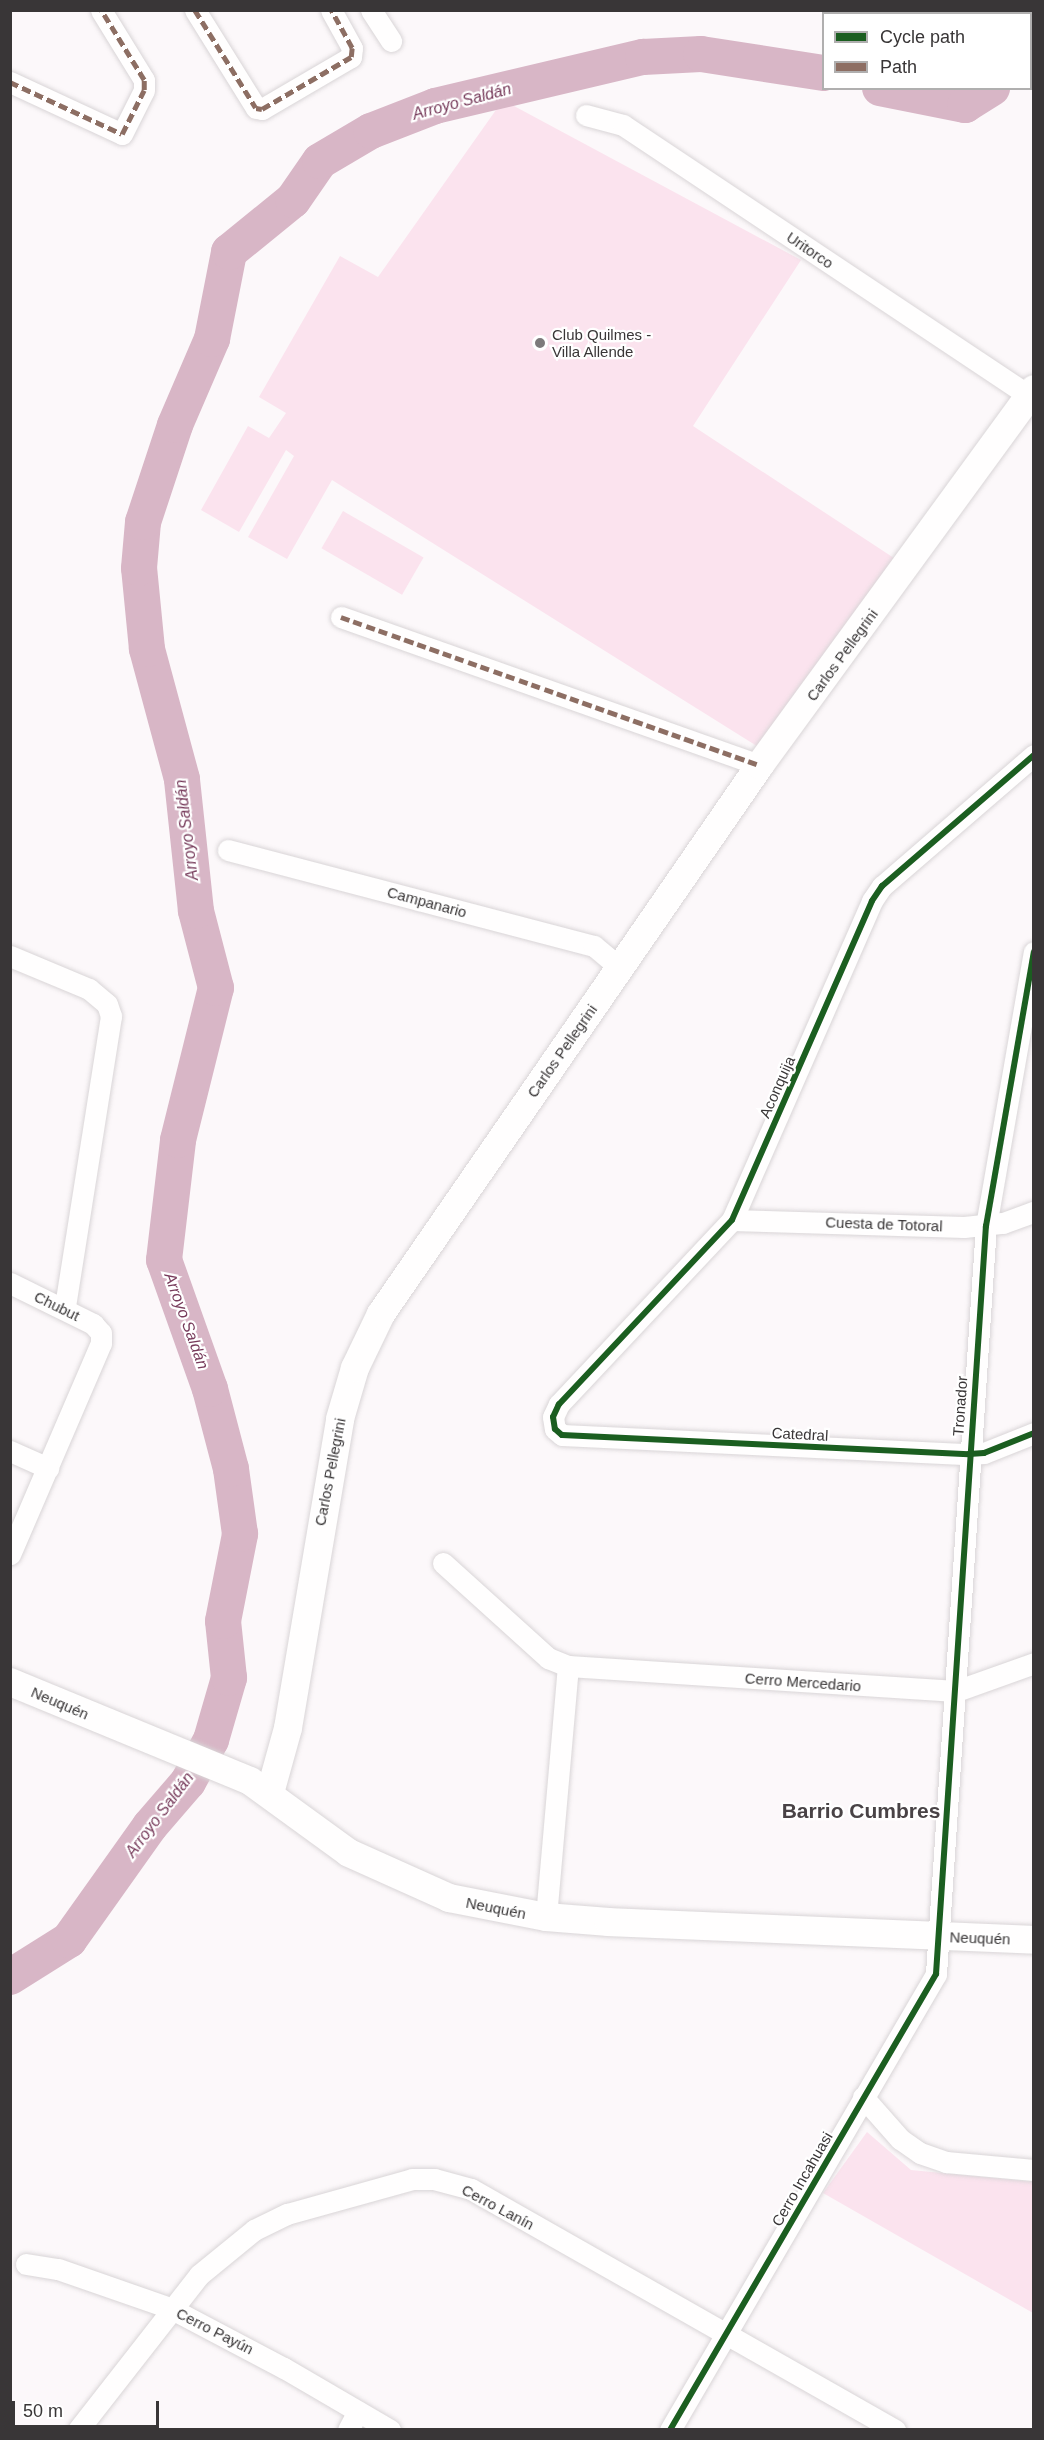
<!DOCTYPE html>
<meta charset="utf-8">
<style>
body{margin:0}
#map{position:relative;width:1044px;height:2440px;overflow:hidden;background:#fcf8fa;font-family:Helvetica,sans-serif}
div>[style]{position:absolute}
[style*='--x']{left:calc(var(--x)*1px);top:calc(var(--y)*1px);width:calc(var(--w)*1px);rotate:calc(var(--a)*1deg)}
.green>*{inset:0;background:#fbe3ee;transform-origin:0 0}
.river>*{height:36px;margin:-18px;padding:0 18px;transform-origin:18px;border-radius:18px;background:#d8b6c6}
.roads{filter:drop-shadow(0 0 2px #d9d5d7) drop-shadow(0 0 2px #d9d5d7)}
.street>*{height:21px;margin:-10.5px;padding:0 10.5px;transform-origin:10.5px;border-radius:10.5px;background:#fffefe}
.secondary>*{height:28px;margin:-14px;padding:0 14px;transform-origin:14px;border-radius:14px;background:#fffefe}
.quiet>*{height:4.5px;margin-top:-2.25px;transform-origin:0;background:repeating-linear-gradient(90deg,#8d6e63 0 9px,transparent 0 13.5px)}
.cycleway>*{height:6px;margin:-3px;padding:0 3px;transform-origin:3px;border-radius:3px;background:#1b5e20}
.dots>*{width:16px;height:16px;translate:-50% -50%;box-sizing:border-box;border:3px solid #fff;border-radius:50%}
span{translate:-50% -50%;white-space:nowrap;text-align:center;line-height:1.15;-webkit-text-stroke:4.5px #fff;paint-order:stroke}
.street-label{font-size:15px;color:#393637}
.poi-label{font-size:15px;color:#393637}
.left{translate:0 -50%;text-align:left}
.water-label{font-size:16px;color:#773b5b;font-style:italic}
.district-label{font-size:21px;color:#494346;font-weight:700}
.frame{position:absolute;inset:0;border:12px solid #393637;pointer-events:none}
.legend{position:absolute;left:822px;top:12px;width:210px;height:78px;box-sizing:border-box;background:#fff;border:2px solid #b0afaf;margin:0;padding:8px 10px;list-style:none;font-size:18px;color:#393637}
.legend li{display:flex;align-items:center;gap:12px;height:30px}
.legend b{width:30px;border:2px solid #b0afaf}
.scale{position:absolute;left:12px;top:2401px;width:147px;height:27px;box-sizing:border-box;border:3px solid #393637;border-top:0;padding-left:8px;font-size:18px;line-height:21px;white-space:nowrap;color:#393637;-webkit-text-stroke:4px #fff;paint-order:stroke}
</style>
<div id="map">
<div class="green">
<i style="clip-path:polygon(503px 100px,801px 260px,693px 426px,897px 560px,760px 748px,332px 480px,287px 559px,248px 537px,294px 456px,286px 450px,239px 532px,201px 510px,248px 426px,269px 438px,286px 413px,259px 397px,340px 256px,378px 277px)"></i>
<i style="left:343px;top:511px;width:93px;height:43px;rotate:30deg"></i>
<i style="clip-path:polygon(867px 2132px,911px 2170px,1033px 2182px,1033px 2313px,823px 2193px)"></i>
</div>
<div class="river">
<i style="--x:1030;--y:61;--w:4;--a:-27"></i>
<i style="--x:880;--y:88;--w:87;--a:11.3"></i>
<i style="--x:965;--y:105;--w:32;--a:-32"></i>
<i style="--x:10;--y:1977;--w:70;--a:-32.1"></i>
<i style="--x:69;--y:1940;--w:140;--a:-54.6"></i>
<i style="--x:150;--y:1826;--w:58;--a:-49.2"></i>
<i style="--x:188;--y:1782;--w:48;--a:-61.3"></i>
<i style="--x:211;--y:1740;--w:65;--a:-73.8"></i>
<i style="--x:229;--y:1678;--w:57;--a:-96"></i>
<i style="--x:223;--y:1621;--w:89;--a:-78.9"></i>
<i style="--x:240;--y:1534;--w:66;--a:-97.9"></i>
<i style="--x:231;--y:1469;--w:83;--a:-104.7"></i>
<i style="--x:210;--y:1389;--w:137;--a:-109.6"></i>
<i style="--x:164;--y:1260;--w:121;--a:-83.3"></i>
<i style="--x:178;--y:1140;--w:157;--a:-76"></i>
<i style="--x:216;--y:988;--w:80;--a:-104.6"></i>
<i style="--x:196;--y:911;--w:133;--a:-96.1"></i>
<i style="--x:182;--y:779;--w:135;--a:-105.1"></i>
<i style="--x:147;--y:649;--w:81;--a:-95.6"></i>
<i style="--x:139;--y:568;--w:46;--a:-85"></i>
<i style="--x:143;--y:522;--w:102;--a:-71.7"></i>
<i style="--x:175;--y:425;--w:94;--a:-66.7"></i>
<i style="--x:212;--y:339;--w:89;--a:-78.9"></i>
<i style="--x:229;--y:252;--w:82;--a:-39.1"></i>
<i style="--x:293;--y:200;--w:47;--a:-55.3"></i>
<i style="--x:320;--y:161;--w:59;--a:-30.5"></i>
<i style="--x:371;--y:131;--w:69;--a:-21.3"></i>
<i style="--x:435;--y:106;--w:214;--a:-13.3"></i>
<i style="--x:643;--y:57;--w:58;--a:-3"></i>
<i style="--x:701;--y:54;--w:124;--a:8.8"></i>
</div>
<div class="roads">
<div class="street">
<i style="--x:195;--y:10;--w:115;--a:58.1"></i>
<i style="--x:256;--y:108;--w:6;--a:9"></i>
<i style="--x:262;--y:109;--w:103;--a:-30.3"></i>
<i style="--x:351;--y:57;--w:9;--a:-84"></i>
<i style="--x:352;--y:48;--w:43;--a:-118.9"></i>
<i style="--x:371;--y:10;--w:37;--a:57"></i>
<i style="--x:979;--y:10;--w:6;--a:45"></i>
<i style="--x:10;--y:82;--w:123;--a:24.9"></i>
<i style="--x:122;--y:134;--w:49;--a:-63.4"></i>
<i style="--x:144;--y:90;--w:10;--a:-90"></i>
<i style="--x:144;--y:80;--w:82;--a:-121.6"></i>
<i style="--x:586;--y:115;--w:38;--a:15"></i>
<i style="--x:623;--y:125;--w:488;--a:33.7"></i>
<i style="--x:341;--y:617;--w:444;--a:19.5"></i>
<i style="--x:1034;--y:755;--w:201;--a:139.2"></i>
<i style="--x:882;--y:886;--w:18;--a:124"></i>
<i style="--x:872;--y:901;--w:348;--a:113.7"></i>
<i style="--x:732;--y:1220;--w:253;--a:133.2"></i>
<i style="--x:559;--y:1404;--w:14;--a:115"></i>
<i style="--x:553;--y:1417;--w:12;--a:81"></i>
<i style="--x:555;--y:1429;--w:9;--a:41"></i>
<i style="--x:562;--y:1435;--w:407;--a:2.7"></i>
<i style="--x:969;--y:1454;--w:15;--a:-4"></i>
<i style="--x:984;--y:1453;--w:54;--a:-21.8"></i>
<i style="--x:228;--y:850;--w:378;--a:14.7"></i>
<i style="--x:594;--y:946;--w:33;--a:40"></i>
<i style="--x:10;--y:956;--w:86;--a:22.7"></i>
<i style="--x:89;--y:989;--w:23;--a:40"></i>
<i style="--x:107;--y:1004;--w:13;--a:72"></i>
<i style="--x:111;--y:1016;--w:296;--a:99"></i>
<i style="--x:732;--y:1220;--w:232;--a:1.7"></i>
<i style="--x:964;--y:1227;--w:39;--a:-6"></i>
<i style="--x:1003;--y:1223;--w:33;--a:-20"></i>
<i style="--x:10;--y:1283;--w:93;--a:26.3"></i>
<i style="--x:93;--y:1324;--w:12;--a:48"></i>
<i style="--x:101;--y:1333;--w:10;--a:90"></i>
<i style="--x:101;--y:1343;--w:230;--a:113.3"></i>
<i style="--x:10;--y:1451;--w:42;--a:24.1"></i>
<i style="--x:443;--y:1563;--w:142;--a:42.1"></i>
<i style="--x:548;--y:1658;--w:22;--a:22"></i>
<i style="--x:568;--y:1666;--w:389;--a:3.7"></i>
<i style="--x:956;--y:1691;--w:83;--a:-19.7"></i>
<i style="--x:546;--y:1917;--w:252;--a:-85"></i>
<i style="--x:863;--y:2097;--w:56;--a:48.6"></i>
<i style="--x:900;--y:2139;--w:24;--a:35"></i>
<i style="--x:920;--y:2153;--w:28;--a:19"></i>
<i style="--x:946;--y:2162;--w:88;--a:5.2"></i>
<i style="--x:26;--y:2264;--w:32;--a:9"></i>
<i style="--x:58;--y:2269;--w:119;--a:19.2"></i>
<i style="--x:170;--y:2308;--w:129;--a:27.8"></i>
<i style="--x:284;--y:2368;--w:123;--a:30.3"></i>
<i style="--x:78;--y:2430;--w:197;--a:-52"></i>
<i style="--x:199;--y:2275;--w:71;--a:-39.3"></i>
<i style="--x:254;--y:2230;--w:37;--a:-26"></i>
<i style="--x:287;--y:2214;--w:130;--a:-15.6"></i>
<i style="--x:412;--y:2179;--w:22;--a:0"></i>
<i style="--x:434;--y:2179;--w:38;--a:15"></i>
<i style="--x:471;--y:2189;--w:488;--a:29.6"></i>
<i style="--x:348;--y:2430;--w:21;--a:-62"></i>
<i style="--x:670;--y:2430;--w:528;--a:-59.74"></i>
<i style="--x:936;--y:1974;--w:750;--a:-86.18"></i>
<i style="--x:986;--y:1226;--w:278;--a:-80.1"></i>
</div>
<div class="secondary">
<i style="--x:10;--y:1682;--w:260;--a:22.4"></i>
<i style="--x:250;--y:1781;--w:122;--a:36"></i>
<i style="--x:349;--y:1853;--w:110;--a:24.2"></i>
<i style="--x:449;--y:1898;--w:99;--a:11.1"></i>
<i style="--x:546;--y:1917;--w:63;--a:4.5"></i>
<i style="--x:609;--y:1922;--w:425;--a:2.4"></i>
<i style="--x:270;--y:1793;--w:67;--a:-74.5"></i>
<i style="--x:288;--y:1728;--w:313;--a:-80.4"></i>
<i style="--x:340;--y:1419;--w:53;--a:-73.6"></i>
<i style="--x:355;--y:1368;--w:60;--a:-64.3"></i>
<i style="--x:381;--y:1314;--w:667;--a:-55.38"></i>
<i style="--x:760;--y:765;--w:465;--a:-53.9"></i>
</div>
</div>
<div class="quiet">
<i style="--x:195;--y:10;--w:115;--a:58.1"></i>
<i style="--x:256;--y:108;--w:6;--a:9"></i>
<i style="--x:262;--y:109;--w:103;--a:-30.3"></i>
<i style="--x:351;--y:57;--w:9;--a:-84"></i>
<i style="--x:352;--y:48;--w:43;--a:-118.9"></i>
<i style="--x:979;--y:10;--w:6;--a:45"></i>
<i style="--x:10;--y:82;--w:123;--a:24.9"></i>
<i style="--x:122;--y:134;--w:49;--a:-63.4"></i>
<i style="--x:144;--y:90;--w:10;--a:-90"></i>
<i style="--x:144;--y:80;--w:82;--a:-121.6"></i>
<i style="--x:341;--y:617;--w:444;--a:19.5"></i>
</div>
<div class="cycleway">
<i style="--x:1034;--y:755;--w:201;--a:139.2"></i>
<i style="--x:882;--y:886;--w:18;--a:124"></i>
<i style="--x:872;--y:901;--w:348;--a:113.7"></i>
<i style="--x:732;--y:1220;--w:253;--a:133.2"></i>
<i style="--x:559;--y:1404;--w:14;--a:115"></i>
<i style="--x:553;--y:1417;--w:12;--a:81"></i>
<i style="--x:555;--y:1429;--w:9;--a:41"></i>
<i style="--x:562;--y:1435;--w:407;--a:2.7"></i>
<i style="--x:969;--y:1454;--w:15;--a:-4"></i>
<i style="--x:984;--y:1453;--w:54;--a:-21.8"></i>
<i style="--x:670;--y:2430;--w:528;--a:-59.74"></i>
<i style="--x:936;--y:1974;--w:750;--a:-86.18"></i>
<i style="--x:986;--y:1226;--w:278;--a:-80.1"></i>
</div>
<div class="dots">
<i style="left:540px;top:343px;background:#7d7a7b"></i>
</div>
<div class="street-label">
<span style="left:810px;top:250px;rotate:34deg">Uritorco</span>
<span style="left:842px;top:655px;rotate:-54deg">Carlos Pellegrini</span>
<span style="left:427px;top:902px;rotate:15deg">Campanario</span>
<span style="left:562px;top:1051px;rotate:-55deg">Carlos Pellegrini</span>
<span style="left:777px;top:1087px;rotate:-66deg">Aconquija</span>
<span style="left:884px;top:1224px;rotate:2deg">Cuesta de Totoral</span>
<span style="left:57px;top:1306px;rotate:26deg">Chubut</span>
<span style="left:960px;top:1406px;rotate:-86deg">Tronador</span>
<span style="left:800px;top:1434px;rotate:3deg">Catedral</span>
<span style="left:330px;top:1472px;rotate:-79deg">Carlos Pellegrini</span>
<span style="left:803px;top:1682px;rotate:4deg">Cerro Mercedario</span>
<span style="left:60px;top:1703px;rotate:23deg">Neuquén</span>
<span style="left:496px;top:1908px;rotate:11deg">Neuquén</span>
<span style="left:980px;top:1938px;rotate:2deg">Neuquén</span>
<span style="left:802px;top:2179px;rotate:-60deg">Cerro Incahuasi</span>
<span style="left:498px;top:2207px;rotate:28deg">Cerro Lanín</span>
<span style="left:215px;top:2331px;rotate:27deg">Cerro Payún</span>
</div>
<div class="poi-label">
<span class="left" style="left:552px;top:343px">Club Quilmes -<br>Villa Allende</span>
</div>
<div class="water-label">
<span style="left:462px;top:102px;rotate:-15deg">Arroyo Saldán</span>
<span style="left:187px;top:830px;rotate:-97deg">Arroyo Saldán</span>
<span style="left:186px;top:1321px;rotate:70deg">Arroyo Saldán</span>
<span style="left:160px;top:1815px;rotate:-53deg">Arroyo Saldán</span>
</div>
<div class="district-label">
<span style="left:861px;top:1811px">Barrio Cumbres</span>
</div>
<div class="frame"></div>
<ul class="legend">
<li><b style="height:8px;background:#1b5e20"></b>Cycle path</li>
<li><b style="height:8px;background:#8d6e63"></b>Path</li>
</ul>
<div class="scale">50 m</div>
</div>
